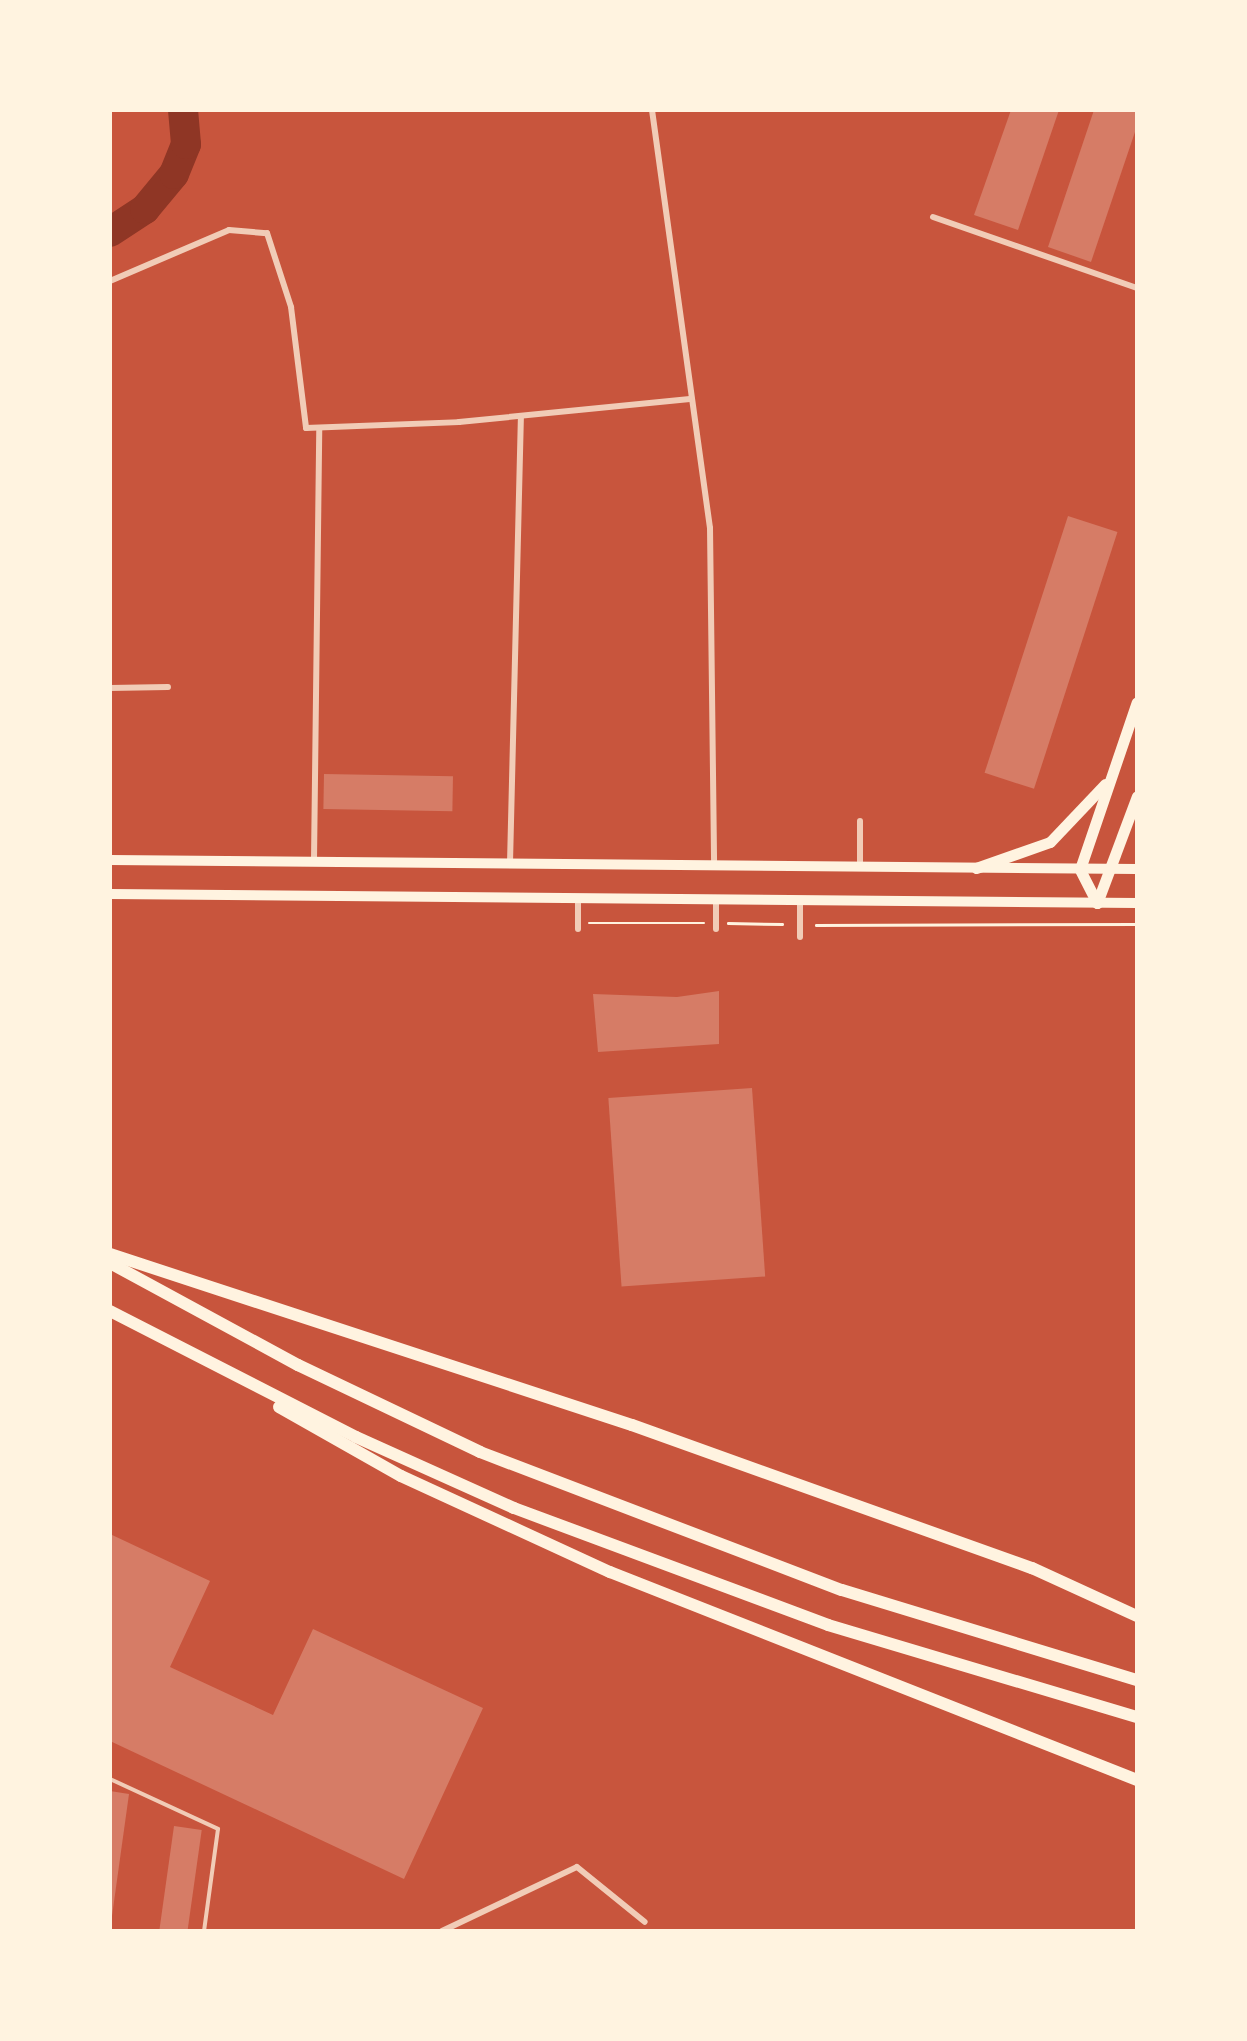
<!DOCTYPE html>
<style>
body{margin:0}
#map{position:relative;width:1247px;height:2041px;overflow:hidden;background:#c8553d;font-family:"Archivo Narrow",sans-serif}
div>[style]{position:absolute}
[style*='--x']{left:calc(var(--x)*1px);top:calc(var(--y)*1px);width:calc(var(--w)*1px);rotate:calc(var(--a)*1deg)}
.river>*{height:30px;margin:-15px;padding:0 15px;transform-origin:15px;border-radius:15px;background:#8f3625}
.building>*{inset:0;background:#d67c66;transform-origin:0 0}
.path>*{height:2.5px;margin:-1.25px;padding:0 1.25px;transform-origin:1.25px;border-radius:1.25px;background:#fff3e0}
.service>*{height:4px;margin:-2px;padding:0 2px;transform-origin:2px;border-radius:2px;background:#f1ccb7}
.minor>*{height:6px;margin:-3px;padding:0 3px;transform-origin:3px;border-radius:3px;background:#f1ccb7}
.secondary>*{height:10px;margin:-5px;padding:0 5px;transform-origin:5px;border-radius:5px;background:#fff3e0}
.primary>*{height:11px;margin:-5.5px;padding:0 5.5px;transform-origin:5.5px;border-radius:5.5px;background:#fff3e0}
.motorway>*{height:12px;margin:-6px;padding:0 6px;transform-origin:6px;border-radius:6px;background:#fff3e0}
span{translate:-50% -50%;white-space:nowrap;text-align:center;line-height:1.15;-webkit-text-stroke:10px #fff3e0;paint-order:stroke}
.frame{position:absolute;inset:0;border:112px solid #fff3e0;pointer-events:none}
</style>
<div id="map">
<div class="river">
<i style="--x:110;--y:232;--w:42;--a:-33.3"></i>
<i style="--x:145;--y:209;--w:45;--a:-50.4"></i>
<i style="--x:174;--y:174;--w:32;--a:-68"></i>
<i style="--x:186;--y:144;--w:34;--a:-95"></i>
</div>
<div class="building">
<i style="clip-path:polygon(1011px 110px,1059px 110px,1018px 230px,974px 215px)"></i>
<i style="clip-path:polygon(1094px 110px,1137px 110px,1137px 126px,1091px 262px,1048px 247px)"></i>
<i style="left:1068px;top:516px;width:52px;height:270px;rotate:18deg"></i>
<i style="left:324px;top:774px;width:129px;height:35px;rotate:1deg"></i>
<i style="clip-path:polygon(719px 991px,719px 1044px,598px 1052px,593px 994px,677px 997px)"></i>
<i style="left:752px;top:1088px;width:189px;height:144px;rotate:86deg"></i>
<i style="clip-path:polygon(110px 1534px,210px 1581px,170px 1667px,273px 1715px,313px 1629px,483px 1708px,404px 1879px,110px 1741px)"></i>
<i style="clip-path:polygon(110px 1791px,129px 1794px,112px 1916px,110px 1916px)"></i>
<i style="left:174px;top:1826px;width:28px;height:106px;rotate:8deg"></i>
</div>
<div class="path">
<i style="--x:589;--y:923;--w:115;--a:0"></i>
<i style="--x:728;--y:923;--w:54;--a:1.1"></i>
<i style="--x:816;--y:925;--w:321;--a:-0.2"></i>
</div>
<div class="service">
<i style="--x:110;--y:1779;--w:119;--a:24.8"></i>
<i style="--x:218;--y:1829;--w:103;--a:97.8"></i>
</div>
<div class="minor">
<i style="--x:652;--y:110;--w:422;--a:82.1"></i>
<i style="--x:710;--y:528;--w:337;--a:89.3"></i>
<i style="--x:933;--y:217;--w:216;--a:19.2"></i>
<i style="--x:110;--y:281;--w:129;--a:-23.2"></i>
<i style="--x:229;--y:230;--w:38;--a:5"></i>
<i style="--x:267;--y:233;--w:78;--a:72"></i>
<i style="--x:291;--y:307;--w:122;--a:82.9"></i>
<i style="--x:306;--y:428;--w:153;--a:-2.2"></i>
<i style="--x:459;--y:422;--w:232;--a:-5.7"></i>
<i style="--x:110;--y:688;--w:58;--a:-1"></i>
<i style="--x:314;--y:860;--w:432;--a:-89.3"></i>
<i style="--x:510;--y:863;--w:446;--a:-88.6"></i>
<i style="--x:860;--y:867;--w:46;--a:-90"></i>
<i style="--x:578;--y:929;--w:32;--a:-90"></i>
<i style="--x:716;--y:929;--w:31;--a:-90"></i>
<i style="--x:800;--y:937;--w:38;--a:-90"></i>
<i style="--x:442;--y:1931;--w:149;--a:-25.4"></i>
<i style="--x:577;--y:1867;--w:87;--a:39"></i>
</div>
<div class="secondary">
<i style="--x:110;--y:860;--w:1027;--a:0.5"></i>
<i style="--x:110;--y:894;--w:1027;--a:0.5"></i>
</div>
<div class="primary">
<i style="--x:976;--y:868;--w:78;--a:-19.4"></i>
<i style="--x:1050;--y:842;--w:80;--a:-46.5"></i>
<i style="--x:1097;--y:903;--w:38;--a:-117"></i>
<i style="--x:1080;--y:869;--w:176;--a:-71.2"></i>
<i style="--x:1097;--y:903;--w:114;--a:-69.5"></i>
</div>
<div class="motorway">
<i style="--x:110;--y:1254;--w:549;--a:18.14"></i>
<i style="--x:632;--y:1425;--w:425;--a:19.7"></i>
<i style="--x:1032;--y:1568;--w:115;--a:24.6"></i>
<i style="--x:110;--y:1263;--w:214;--a:28.5"></i>
<i style="--x:298;--y:1365;--w:202;--a:25.5"></i>
<i style="--x:480;--y:1452;--w:387;--a:20.9"></i>
<i style="--x:842;--y:1590;--w:308;--a:17"></i>
<i style="--x:110;--y:1311;--w:276;--a:27.1"></i>
<i style="--x:356;--y:1437;--w:173;--a:24.2"></i>
<i style="--x:514;--y:1508;--w:335;--a:20.4"></i>
<i style="--x:828;--y:1625;--w:322;--a:16.6"></i>
<i style="--x:279;--y:1407;--w:140;--a:29.5"></i>
<i style="--x:401;--y:1476;--w:230;--a:24.7"></i>
<i style="--x:610;--y:1572;--w:567;--a:21.54"></i>
</div>
<div class="frame"></div>
</div>
